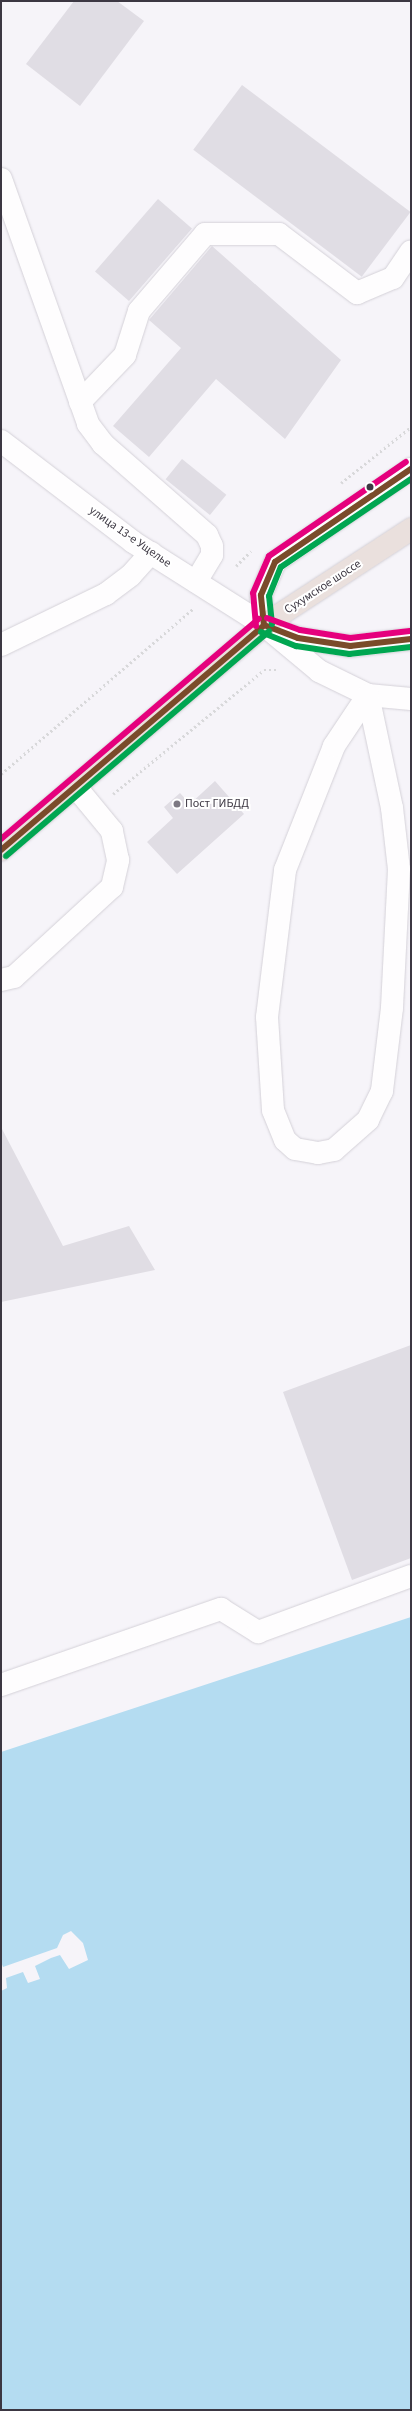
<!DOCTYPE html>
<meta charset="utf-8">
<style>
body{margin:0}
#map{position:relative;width:412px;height:2411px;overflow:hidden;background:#f6f4f9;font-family:"Source Sans 3",sans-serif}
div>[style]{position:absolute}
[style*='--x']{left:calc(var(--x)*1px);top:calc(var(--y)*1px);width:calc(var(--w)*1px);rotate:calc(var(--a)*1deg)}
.water>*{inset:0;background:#b4dcf1}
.pier>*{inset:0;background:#f6f4f9}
.building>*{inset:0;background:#e0dde4;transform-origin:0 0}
.path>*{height:2.5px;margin-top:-1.25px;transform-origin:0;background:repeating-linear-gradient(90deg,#d8d8da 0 2px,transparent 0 5px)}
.roads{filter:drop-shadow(0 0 1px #d4d1d8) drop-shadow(0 0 1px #d4d1d8)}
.minor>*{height:22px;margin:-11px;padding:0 11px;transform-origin:11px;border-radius:11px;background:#fefdfe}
.highway>*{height:22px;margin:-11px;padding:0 11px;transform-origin:11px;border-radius:11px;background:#eae0dd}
.bus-1>*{height:6px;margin:-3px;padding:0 3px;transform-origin:3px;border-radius:3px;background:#7a4b2a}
.bus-2>*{height:6px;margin:-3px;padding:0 3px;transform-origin:3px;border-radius:3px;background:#00a651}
.bus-3>*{height:6px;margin:-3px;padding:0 3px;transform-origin:3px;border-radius:3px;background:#e5007d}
.dots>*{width:11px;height:11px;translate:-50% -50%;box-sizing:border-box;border:2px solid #fff;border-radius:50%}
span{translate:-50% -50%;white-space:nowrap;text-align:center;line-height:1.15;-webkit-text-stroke:4px #fff;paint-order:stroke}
.street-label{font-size:12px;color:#3c3742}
.poi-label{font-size:12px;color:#3c3742}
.left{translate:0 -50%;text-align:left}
.frame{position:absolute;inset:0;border:2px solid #3c3742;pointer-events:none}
</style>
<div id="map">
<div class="water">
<i style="clip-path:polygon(411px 1617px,411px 2410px,1px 2410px,1px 1752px)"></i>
</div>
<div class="pier">
<i style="clip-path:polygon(71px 1931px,83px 1943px,88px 1960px,69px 1969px,60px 1955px,51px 1958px,35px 1966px,40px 1979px,28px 1983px,23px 1972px,6px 1978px,7px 1988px,1px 1991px,1px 1962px,3px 1967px,57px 1948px,63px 1935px)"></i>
</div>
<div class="building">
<i style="clip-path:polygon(74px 1px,117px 1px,144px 21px,80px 106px,26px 64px)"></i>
<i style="left:242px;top:85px;width:211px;height:81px;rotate:37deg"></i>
<i style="left:158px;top:199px;width:45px;height:96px;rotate:41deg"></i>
<i style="clip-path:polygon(212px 246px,341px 360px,285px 439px,216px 379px,149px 457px,113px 426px,181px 348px,149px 320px)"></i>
<i style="left:182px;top:459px;width:57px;height:26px;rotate:39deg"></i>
<i style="clip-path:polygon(215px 781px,244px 814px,177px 874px,147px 842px,173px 818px,164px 807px,180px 793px,190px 804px)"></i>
<i style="clip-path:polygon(1px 1127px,63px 1246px,129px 1226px,155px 1270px,1px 1302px)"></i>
<i style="clip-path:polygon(411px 1345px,411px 1558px,352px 1580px,283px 1392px)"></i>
</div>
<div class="path">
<i style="--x:341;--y:483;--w:90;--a:-38.7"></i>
<i style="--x:236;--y:566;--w:21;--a:-45"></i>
<i style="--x:1;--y:774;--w:253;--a:-40.7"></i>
<i style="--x:113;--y:794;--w:195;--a:-39.4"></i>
<i style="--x:264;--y:670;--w:14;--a:0"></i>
</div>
<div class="roads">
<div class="minor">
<i style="--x:1;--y:179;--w:260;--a:70.4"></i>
<i style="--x:88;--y:424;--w:25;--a:53"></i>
<i style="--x:103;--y:444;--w:138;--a:41.2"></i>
<i style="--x:207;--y:535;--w:12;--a:66"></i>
<i style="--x:212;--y:546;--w:9;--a:90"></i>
<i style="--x:212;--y:555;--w:31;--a:121"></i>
<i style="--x:80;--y:402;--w:65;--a:-46.2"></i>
<i style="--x:125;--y:355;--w:46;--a:-72.3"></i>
<i style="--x:139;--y:311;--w:101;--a:-49.4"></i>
<i style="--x:205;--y:234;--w:74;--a:0"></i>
<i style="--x:279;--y:234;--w:98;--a:37.1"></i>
<i style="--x:357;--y:293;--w:39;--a:-23"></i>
<i style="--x:393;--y:278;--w:32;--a:-56"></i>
<i style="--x:1;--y:441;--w:166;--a:37.4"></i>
<i style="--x:133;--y:542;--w:155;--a:32.4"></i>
<i style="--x:264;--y:625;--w:72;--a:39.9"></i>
<i style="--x:319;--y:671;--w:55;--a:26.1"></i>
<i style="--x:368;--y:695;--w:43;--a:5.3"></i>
<i style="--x:264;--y:625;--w:30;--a:-96"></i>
<i style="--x:261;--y:595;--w:36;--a:-67"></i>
<i style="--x:275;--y:562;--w:165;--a:-34.4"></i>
<i style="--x:276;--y:630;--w:23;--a:20"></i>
<i style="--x:298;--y:638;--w:53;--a:8.7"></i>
<i style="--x:350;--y:646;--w:61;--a:-6.5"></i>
<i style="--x:1;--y:645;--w:117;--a:-25.9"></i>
<i style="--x:106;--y:594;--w:31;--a:-37"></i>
<i style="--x:131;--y:575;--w:30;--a:-48"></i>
<i style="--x:368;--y:695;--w:116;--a:78"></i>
<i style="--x:392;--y:808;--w:61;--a:83.5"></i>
<i style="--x:399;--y:869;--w:139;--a:92.9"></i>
<i style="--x:392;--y:1008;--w:84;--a:96.9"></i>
<i style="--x:382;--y:1091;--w:32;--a:116"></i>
<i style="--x:368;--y:1120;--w:45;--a:138.6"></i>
<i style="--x:334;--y:1150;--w:16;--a:169"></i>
<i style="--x:318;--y:1153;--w:23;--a:-170"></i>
<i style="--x:295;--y:1149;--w:13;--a:-138"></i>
<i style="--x:285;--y:1140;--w:32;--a:-112"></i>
<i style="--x:273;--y:1110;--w:93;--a:-93.7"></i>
<i style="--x:267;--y:1017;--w:148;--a:-83"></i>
<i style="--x:285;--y:870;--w:133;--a:-68.4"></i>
<i style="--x:334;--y:746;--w:61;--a:-56.3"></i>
<i style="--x:1;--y:980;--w:13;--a:-13"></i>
<i style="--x:14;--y:977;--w:133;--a:-42.6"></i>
<i style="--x:112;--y:887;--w:28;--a:-77"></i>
<i style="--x:118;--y:860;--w:30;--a:-102"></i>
<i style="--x:112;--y:831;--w:58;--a:-129.4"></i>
<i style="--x:1;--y:1685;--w:233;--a:-19.1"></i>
<i style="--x:221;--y:1609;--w:44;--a:31.9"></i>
<i style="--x:258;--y:1632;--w:163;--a:-20.1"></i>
</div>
<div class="highway">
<i style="--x:1;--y:850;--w:346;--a:-40.5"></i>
<i style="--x:264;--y:625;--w:176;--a:-33.1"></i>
</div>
</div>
<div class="bus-1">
<i style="--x:264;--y:625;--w:30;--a:-96"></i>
<i style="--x:261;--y:595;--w:36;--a:-67"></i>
<i style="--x:275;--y:562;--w:165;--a:-34.4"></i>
<i style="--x:264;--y:625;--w:36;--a:21"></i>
<i style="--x:298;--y:638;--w:53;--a:8.7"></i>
<i style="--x:350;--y:646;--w:61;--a:-6.5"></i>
<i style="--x:1;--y:850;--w:346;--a:-40.5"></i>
</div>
<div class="bus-2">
<i style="--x:272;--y:624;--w:28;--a:-96"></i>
<i style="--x:269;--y:596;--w:31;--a:-68"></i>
<i style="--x:281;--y:567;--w:157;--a:-34.1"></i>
<i style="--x:261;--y:632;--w:38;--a:22"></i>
<i style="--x:296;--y:646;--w:54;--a:8.6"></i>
<i style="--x:349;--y:654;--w:62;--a:-6.4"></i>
<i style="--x:6;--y:856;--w:346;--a:-40.5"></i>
</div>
<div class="bus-3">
<i style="--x:267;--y:618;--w:35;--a:20"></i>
<i style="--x:300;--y:630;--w:51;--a:9.1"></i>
<i style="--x:350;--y:638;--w:60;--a:-6.7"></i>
<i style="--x:256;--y:626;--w:33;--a:-95"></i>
<i style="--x:253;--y:593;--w:40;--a:-66.6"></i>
<i style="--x:269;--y:556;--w:166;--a:-34.5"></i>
<i style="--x:1;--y:839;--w:339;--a:-40.5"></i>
</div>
<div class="dots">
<i style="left:370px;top:487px;background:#3c3742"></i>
<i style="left:177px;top:804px;background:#7d7982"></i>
</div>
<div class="street-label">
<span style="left:130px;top:537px;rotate:35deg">улица 13-е Ущелье</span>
<span style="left:323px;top:587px;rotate:-33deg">Сухумское шоссе</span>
</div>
<div class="poi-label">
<span class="left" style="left:185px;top:804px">Пост ГИБДД</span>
</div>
<div class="frame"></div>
</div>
